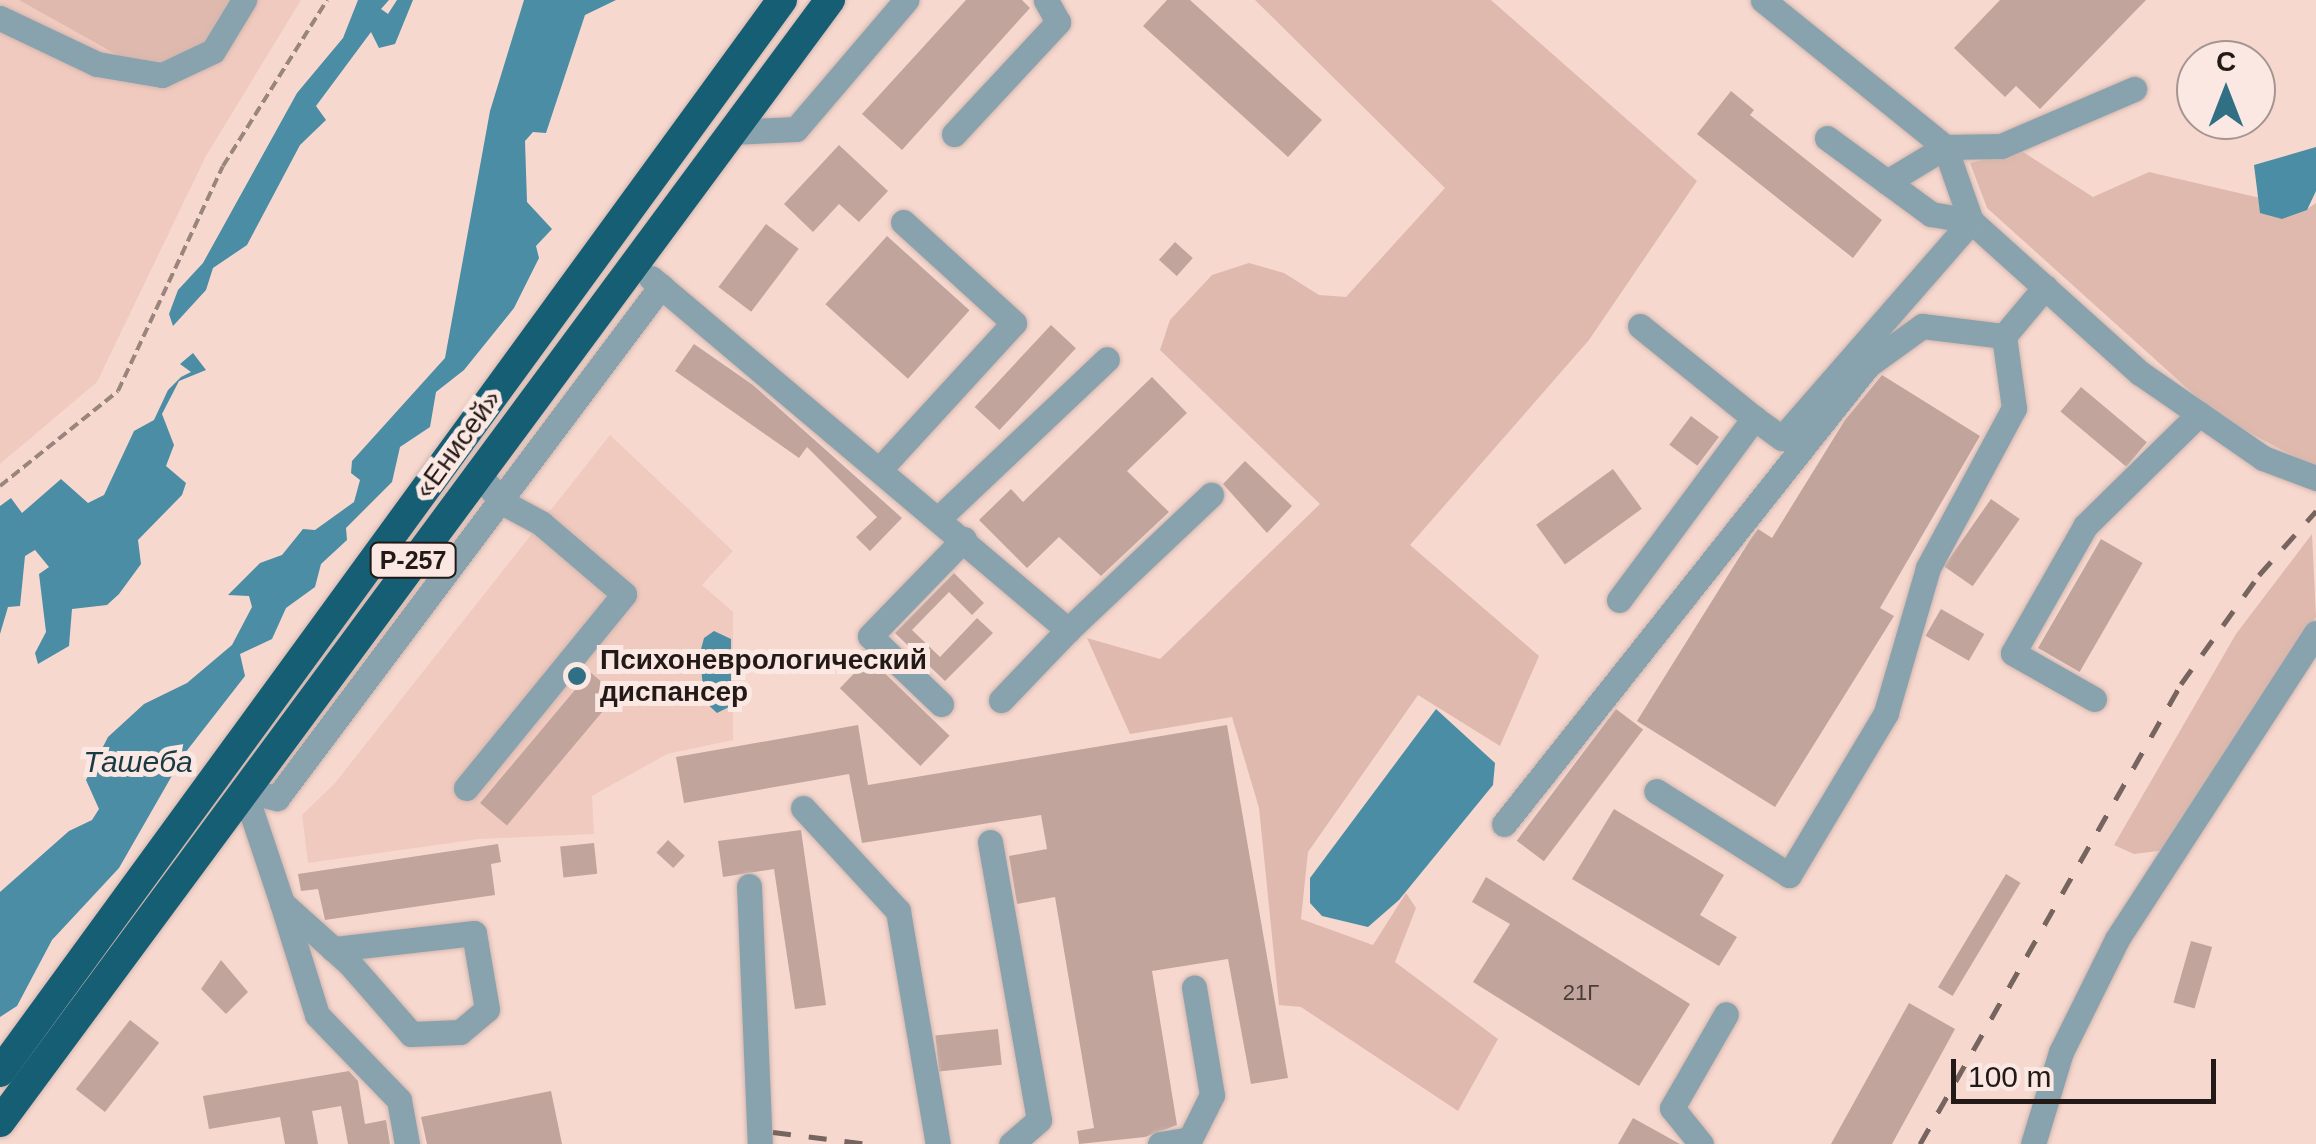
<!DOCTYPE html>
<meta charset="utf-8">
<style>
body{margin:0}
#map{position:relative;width:2316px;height:1144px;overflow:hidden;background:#f7d8cf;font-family:Arial,sans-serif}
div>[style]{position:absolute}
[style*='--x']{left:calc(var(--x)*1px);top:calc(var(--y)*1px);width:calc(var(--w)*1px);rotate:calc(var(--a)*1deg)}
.built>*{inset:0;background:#f1cabf}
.green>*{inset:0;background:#dfb9ad}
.water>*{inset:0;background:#4a8da4}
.building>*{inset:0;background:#c1a49c;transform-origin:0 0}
.path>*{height:4px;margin-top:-2px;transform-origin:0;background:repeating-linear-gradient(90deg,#9a857e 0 10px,transparent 0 15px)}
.roads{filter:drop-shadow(0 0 2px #d1b6ae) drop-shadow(0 0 2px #d1b6ae)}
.minor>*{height:25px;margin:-12.5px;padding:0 12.5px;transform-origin:12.5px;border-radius:12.5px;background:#88a3ae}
.highway>*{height:30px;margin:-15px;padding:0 15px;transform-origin:15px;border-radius:15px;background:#155e74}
.rail>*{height:5px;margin-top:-2.5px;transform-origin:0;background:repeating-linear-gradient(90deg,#76645f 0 18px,transparent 0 36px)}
.dots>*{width:28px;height:28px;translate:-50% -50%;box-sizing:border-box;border:5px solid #fbe8e3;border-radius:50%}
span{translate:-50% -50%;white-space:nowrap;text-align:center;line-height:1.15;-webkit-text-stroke:10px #fbe8e3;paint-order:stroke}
.number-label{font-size:22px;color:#4a3c38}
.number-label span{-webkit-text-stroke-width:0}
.shield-label span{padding:2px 8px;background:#fbe8e3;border:2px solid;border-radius:8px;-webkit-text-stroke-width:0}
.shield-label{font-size:25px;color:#231916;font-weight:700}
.street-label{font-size:28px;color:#231916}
.poi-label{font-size:28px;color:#231916;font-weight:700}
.left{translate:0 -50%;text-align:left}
.water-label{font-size:30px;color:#193944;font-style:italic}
.north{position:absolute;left:2176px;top:40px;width:100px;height:100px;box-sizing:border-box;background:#fbe8e3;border:2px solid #a59591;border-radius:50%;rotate:0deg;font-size:28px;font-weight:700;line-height:40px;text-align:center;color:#231916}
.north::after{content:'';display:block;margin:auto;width:35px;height:45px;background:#316f85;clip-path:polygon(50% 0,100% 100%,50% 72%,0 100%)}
.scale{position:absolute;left:1951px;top:1059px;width:265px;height:45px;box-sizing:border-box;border:5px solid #231916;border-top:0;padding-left:12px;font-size:30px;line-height:35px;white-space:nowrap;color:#231916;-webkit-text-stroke:8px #fbe8e3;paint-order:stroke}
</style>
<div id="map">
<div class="built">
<i style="clip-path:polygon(0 0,301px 0,206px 156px,97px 382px,0 464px)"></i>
<i style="clip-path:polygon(610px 435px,733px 551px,702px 585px,733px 612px,733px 740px,667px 754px,592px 796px,594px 834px,479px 839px,308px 863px,302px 815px,335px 783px)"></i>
</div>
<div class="green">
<i style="clip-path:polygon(19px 0,237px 0,210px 39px,163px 62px,121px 57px)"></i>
<i style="clip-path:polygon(1255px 0,1491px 0,1697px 181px,1589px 340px,1410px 545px,1539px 656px,1500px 746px,1418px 695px,1308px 852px,1301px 919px,1373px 945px,1406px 893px,1416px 908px,1395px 962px,1498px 1039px,1458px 1111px,1301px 1007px,1279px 1005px,1259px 808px,1232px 717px,1130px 734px,1087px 638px,1160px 659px,1320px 504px,1160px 350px,1170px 320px,1212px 275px,1249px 263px,1284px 273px,1319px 295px,1346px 297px,1445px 188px)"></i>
<i style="clip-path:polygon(2020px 150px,2093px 197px,2149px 172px,2307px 209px,2316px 203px,2316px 468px,2218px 416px,1987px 208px,1970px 163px)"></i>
<i style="clip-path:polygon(2312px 534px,2316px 617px,2166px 850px,2134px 854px,2114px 845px,2236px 634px)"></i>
</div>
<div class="water">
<i style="clip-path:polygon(358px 0,389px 0,381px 9px,388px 14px,397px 0,413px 0,395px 44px,379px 48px,371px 32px,316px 106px,326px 120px,300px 145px,247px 245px,213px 268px,206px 290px,173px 326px,169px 314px,178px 290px,203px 263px,297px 93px,343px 38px)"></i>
<i style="clip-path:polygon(524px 0,616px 0,585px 15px,546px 133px,533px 132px,525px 141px,527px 202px,552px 229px,536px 246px,539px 258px,514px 308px,464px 370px,436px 392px,430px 427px,400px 447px,392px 482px,346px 528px,347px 540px,321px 564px,315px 587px,286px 608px,272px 639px,240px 654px,245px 676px,185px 753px,119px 868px,52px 940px,17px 1006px,0 1017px,0 892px,69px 831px,92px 820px,99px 809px,86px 780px,108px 737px,144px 704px,187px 683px,232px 645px,252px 607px,249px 596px,228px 595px,260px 563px,282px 555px,303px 529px,315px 530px,354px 502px,360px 480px,351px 473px,352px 461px,445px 358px,490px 111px)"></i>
<i style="clip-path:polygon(2316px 147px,2316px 191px,2307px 210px,2282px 219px,2260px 213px,2254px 165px)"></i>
<i style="clip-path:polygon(193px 353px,206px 370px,179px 381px,162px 414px,174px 445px,166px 466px,186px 483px,182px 495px,138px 540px,141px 564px,119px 594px,107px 605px,72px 609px,69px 646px,38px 664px,35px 653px,46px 632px,39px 574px,49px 567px,35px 550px,25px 556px,20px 606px,8px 607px,0 634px,0 506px,11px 498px,22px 513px,61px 479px,88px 503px,104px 495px,134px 431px,154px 420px,168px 390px,181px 377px,191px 372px,180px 364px)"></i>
<i style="clip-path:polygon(714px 631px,731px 639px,731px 706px,717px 713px,704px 701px,700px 653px,704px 638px)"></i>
<i style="clip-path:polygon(1436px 709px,1495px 763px,1493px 785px,1399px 900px,1368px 927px,1322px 916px,1310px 903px,1310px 878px)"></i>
</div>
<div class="building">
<i style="clip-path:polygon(966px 0,1022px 0,1030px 8px,902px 150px,862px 114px)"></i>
<i style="clip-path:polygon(1167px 0,1190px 0,1322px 120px,1288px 157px,1143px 26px)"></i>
<i style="clip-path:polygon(2000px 0,2146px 0,2040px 109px,2016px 86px,2005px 97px,1954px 48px)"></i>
<i style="clip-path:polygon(1731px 91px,1754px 110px,1750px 115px,1882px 220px,1853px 258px,1697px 134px)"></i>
<i style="clip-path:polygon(839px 145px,888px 191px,859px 222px,839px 204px,813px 232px,784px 204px)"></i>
<i style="left:766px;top:224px;width:41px;height:79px;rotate:37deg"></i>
<i style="left:887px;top:236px;width:111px;height:92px;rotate:42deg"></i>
<i style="left:1175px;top:242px;width:24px;height:24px;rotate:42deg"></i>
<i style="left:1051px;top:325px;width:34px;height:112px;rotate:43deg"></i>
<i style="clip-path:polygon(694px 344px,753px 385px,902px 518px,870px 551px,856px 537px,877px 517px,807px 447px,799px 458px,675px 371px)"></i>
<i style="clip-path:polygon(1882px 375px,1980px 436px,1880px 608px,1894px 616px,1775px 807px,1637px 721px,1750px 540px,1758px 529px,1772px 538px,1845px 420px)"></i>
<i style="clip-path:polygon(1152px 377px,1187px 413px,1127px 471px,1169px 512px,1101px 576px,1059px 537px,1027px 568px,979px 520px,1011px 489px,1023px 502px)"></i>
<i style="left:2081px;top:387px;width:86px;height:32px;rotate:40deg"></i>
<i style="left:1691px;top:416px;width:35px;height:36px;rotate:37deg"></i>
<i style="clip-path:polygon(1245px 461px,1292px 506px,1267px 533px,1223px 484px)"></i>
<i style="left:1613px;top:469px;width:49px;height:95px;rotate:54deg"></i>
<i style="left:1991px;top:499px;width:35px;height:82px;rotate:35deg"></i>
<i style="left:2101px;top:539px;width:48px;height:126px;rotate:30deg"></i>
<i style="clip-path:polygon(954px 573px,984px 603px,972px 615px,949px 592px,912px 630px,940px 657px,977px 618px,993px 633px,945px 681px,895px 633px)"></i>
<i style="left:1941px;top:609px;width:50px;height:31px;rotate:30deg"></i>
<i style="left:869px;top:658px;width:112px;height:42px;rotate:44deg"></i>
<i style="left:590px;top:672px;width:35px;height:171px;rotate:40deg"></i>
<i style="left:1616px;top:709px;width:34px;height:165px;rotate:37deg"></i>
<i style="clip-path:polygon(858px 725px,868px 785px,1227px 725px,1288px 1078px,1251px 1084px,1228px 959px,1152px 971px,1177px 1125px,1145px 1137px,1079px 1144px,1077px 1131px,1094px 1128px,1055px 897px,1017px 904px,1009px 856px,1047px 849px,1041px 815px,862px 843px,849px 774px,684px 803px,676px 757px)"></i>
<i style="clip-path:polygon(1614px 809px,1724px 875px,1700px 915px,1737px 937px,1719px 966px,1572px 879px)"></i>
<i style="clip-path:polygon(801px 830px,826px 1005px,795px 1009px,774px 869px,723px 877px,718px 841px)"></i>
<i style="left:668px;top:840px;width:23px;height:17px;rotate:43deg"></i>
<i style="left:594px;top:843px;width:31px;height:34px;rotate:84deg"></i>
<i style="clip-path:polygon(498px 844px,501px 862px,491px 864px,495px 895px,325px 920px,318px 889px,301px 891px,298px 874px)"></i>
<i style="left:2006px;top:874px;width:17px;height:132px;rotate:31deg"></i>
<i style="clip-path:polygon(1486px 877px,1690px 1004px,1639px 1086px,1473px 982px,1510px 924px,1472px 902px)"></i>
<i style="left:2191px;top:941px;width:22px;height:64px;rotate:16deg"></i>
<i style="clip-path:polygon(221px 960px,248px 992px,226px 1014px,201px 989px)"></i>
<i style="clip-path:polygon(1909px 1003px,1955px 1029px,1892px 1144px,1831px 1144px)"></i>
<i style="left:130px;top:1020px;width:37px;height:88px;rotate:38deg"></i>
<i style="left:998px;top:1029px;width:36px;height:63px;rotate:84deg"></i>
<i style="clip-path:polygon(349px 1071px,358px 1081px,365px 1124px,386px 1120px,390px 1144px,348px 1144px,341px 1106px,312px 1111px,318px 1144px,285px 1144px,280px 1117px,209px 1129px,203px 1096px)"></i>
<i style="clip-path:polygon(551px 1091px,562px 1144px,427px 1144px,421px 1117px)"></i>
<i style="clip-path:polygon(1633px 1118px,1680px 1144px,1618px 1144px)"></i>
</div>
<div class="path">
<i style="--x:0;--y:486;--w:151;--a:-38.8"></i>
<i style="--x:118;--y:391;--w:248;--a:-65"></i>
<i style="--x:223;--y:166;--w:196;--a:-57.9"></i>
</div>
<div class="roads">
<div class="minor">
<i style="--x:0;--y:18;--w:107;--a:25.4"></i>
<i style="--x:97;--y:64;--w:66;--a:9.6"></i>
<i style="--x:162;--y:75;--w:56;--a:-25.2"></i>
<i style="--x:213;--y:51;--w:60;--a:-58.7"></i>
<i style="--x:730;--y:132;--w:66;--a:-2.6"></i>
<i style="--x:796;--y:129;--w:170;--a:-49.5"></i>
<i style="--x:954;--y:134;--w:153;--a:-47.1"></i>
<i style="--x:1058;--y:22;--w:25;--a:-119"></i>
<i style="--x:1827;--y:138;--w:129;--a:36.2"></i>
<i style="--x:1931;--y:214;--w:41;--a:9.9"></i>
<i style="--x:1971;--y:221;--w:227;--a:42"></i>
<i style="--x:2140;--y:373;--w:150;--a:34.6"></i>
<i style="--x:2263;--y:458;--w:57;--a:20.7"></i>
<i style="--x:1887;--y:182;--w:68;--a:-31.1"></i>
<i style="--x:1945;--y:147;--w:56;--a:-1"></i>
<i style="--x:2001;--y:146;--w:145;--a:-23.2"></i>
<i style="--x:651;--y:278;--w:546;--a:40.17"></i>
<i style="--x:1068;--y:630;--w:97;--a:133.7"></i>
<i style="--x:1640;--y:326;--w:146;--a:38.9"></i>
<i style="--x:2004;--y:336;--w:64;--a:-50.1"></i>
<i style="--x:880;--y:469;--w:198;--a:-47.5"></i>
<i style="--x:1014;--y:323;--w:150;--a:-137.7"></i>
<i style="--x:939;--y:518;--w:231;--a:-43.4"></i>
<i style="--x:1619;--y:600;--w:227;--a:-53.4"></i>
<i style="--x:1754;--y:418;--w:34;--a:36"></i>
<i style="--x:1782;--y:438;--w:288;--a:-48.9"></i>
<i style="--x:1971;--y:221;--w:78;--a:-109.4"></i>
<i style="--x:1945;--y:147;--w:234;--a:-141.1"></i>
<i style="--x:1068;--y:630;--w:197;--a:-43.4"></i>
<i style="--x:2094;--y:699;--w:93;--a:-150.4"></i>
<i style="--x:2013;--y:653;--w:146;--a:-60.4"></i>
<i style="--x:2085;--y:526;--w:160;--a:-44.5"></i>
<i style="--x:941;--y:704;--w:98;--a:-136.2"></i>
<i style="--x:870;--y:636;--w:135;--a:-45.9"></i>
<i style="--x:466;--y:788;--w:250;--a:-50.8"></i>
<i style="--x:624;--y:594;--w:109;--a:-139.5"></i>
<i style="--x:541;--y:523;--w:44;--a:-151.7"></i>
<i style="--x:502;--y:502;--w:39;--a:-130"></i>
<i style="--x:244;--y:790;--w:34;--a:14"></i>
<i style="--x:277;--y:798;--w:640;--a:-53.13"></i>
<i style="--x:244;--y:790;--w:119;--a:71.4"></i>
<i style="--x:282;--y:903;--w:91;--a:41.9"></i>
<i style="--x:350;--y:964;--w:93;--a:48.9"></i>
<i style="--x:411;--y:1034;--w:49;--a:-2.3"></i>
<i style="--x:460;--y:1032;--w:35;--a:-40"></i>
<i style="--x:487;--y:1009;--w:77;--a:-99.7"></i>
<i style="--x:474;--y:933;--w:142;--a:173.5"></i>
<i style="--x:803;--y:808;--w:140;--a:47.3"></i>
<i style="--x:898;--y:911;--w:236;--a:80.3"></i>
<i style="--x:1504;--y:824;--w:586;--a:-51.58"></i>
<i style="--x:1868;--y:365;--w:67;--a:-35.8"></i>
<i style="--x:1922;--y:326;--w:83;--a:7"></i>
<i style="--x:2004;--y:336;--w:73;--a:82.1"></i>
<i style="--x:2014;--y:408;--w:182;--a:118.3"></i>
<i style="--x:1928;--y:568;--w:151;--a:106.2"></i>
<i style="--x:1886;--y:713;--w:189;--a:120.9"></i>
<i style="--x:1789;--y:875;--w:157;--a:-147.7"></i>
<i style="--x:990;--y:842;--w:282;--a:80"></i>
<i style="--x:1039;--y:1120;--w:37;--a:139"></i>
<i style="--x:749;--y:886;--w:258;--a:87.6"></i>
<i style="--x:282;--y:903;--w:117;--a:72.6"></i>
<i style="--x:317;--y:1015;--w:118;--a:46"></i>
<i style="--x:399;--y:1100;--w:45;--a:79.7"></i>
<i style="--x:1160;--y:1144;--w:30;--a:-9"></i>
<i style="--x:1190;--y:1139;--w:49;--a:-63.4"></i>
<i style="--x:1212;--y:1095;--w:109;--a:-99.5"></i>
<i style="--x:1701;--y:1144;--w:46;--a:-128.9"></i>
<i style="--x:1672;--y:1108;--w:108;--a:-60.1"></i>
<i style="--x:2033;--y:1144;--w:96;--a:-73.1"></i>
<i style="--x:2061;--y:1052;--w:126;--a:-63.6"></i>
<i style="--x:2117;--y:939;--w:365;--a:-57"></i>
</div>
<div class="highway">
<i style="--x:0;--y:1072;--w:1327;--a:-53.89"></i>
<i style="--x:0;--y:1122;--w:1396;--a:-53.51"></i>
</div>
</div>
<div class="rail">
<i style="--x:773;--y:1132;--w:96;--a:7.2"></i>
<i style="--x:1920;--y:1144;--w:529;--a:-60.43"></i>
<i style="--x:2181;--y:684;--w:134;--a:-54.4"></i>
<i style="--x:2259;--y:575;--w:86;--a:-48.3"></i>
</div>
<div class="dots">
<i style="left:577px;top:676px;background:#316f85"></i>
</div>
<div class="number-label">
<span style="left:1581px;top:993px">21Г</span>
</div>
<div class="shield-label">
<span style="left:413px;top:560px">Р-257</span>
</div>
<div class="street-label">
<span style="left:458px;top:444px;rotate:-54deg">«Енисей»</span>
</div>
<div class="poi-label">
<span class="left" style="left:600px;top:676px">Психоневрологический<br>диспансер</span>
</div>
<div class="water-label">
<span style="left:138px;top:762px">Ташеба</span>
</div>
<div class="north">С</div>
<div class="scale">100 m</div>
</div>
